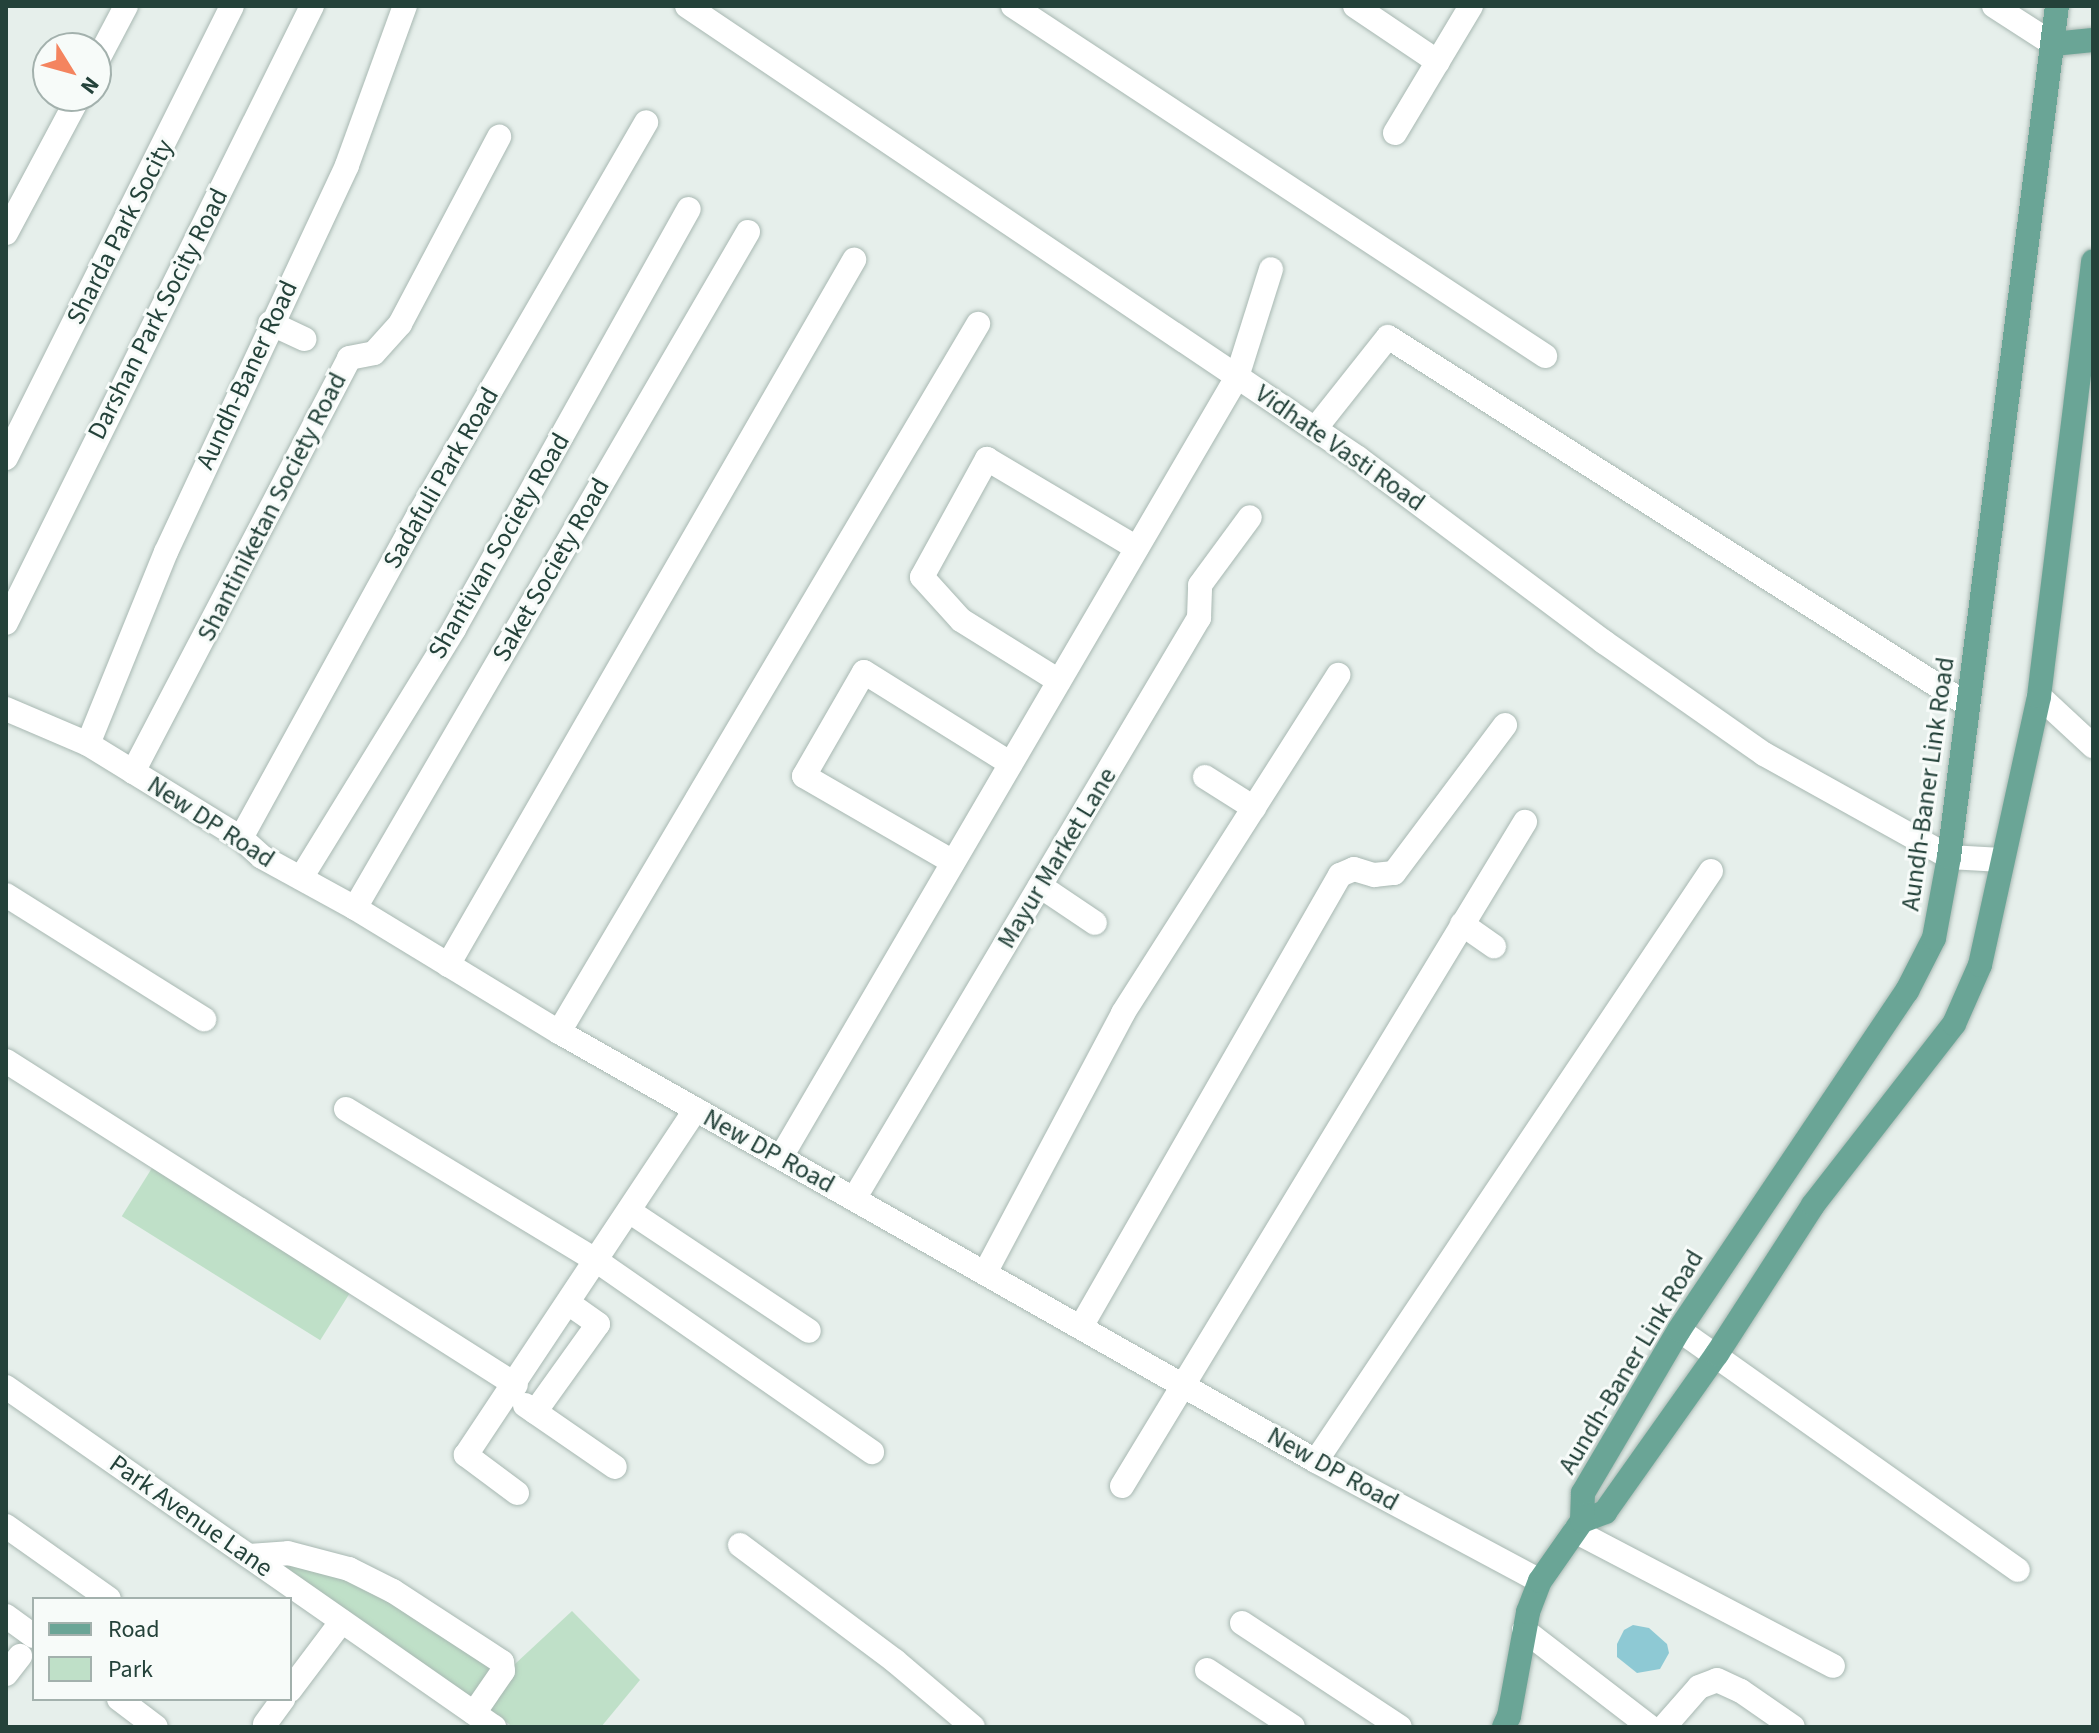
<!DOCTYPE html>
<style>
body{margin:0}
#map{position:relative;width:2099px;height:1733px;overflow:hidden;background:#e6efeb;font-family:"Source Sans 3",sans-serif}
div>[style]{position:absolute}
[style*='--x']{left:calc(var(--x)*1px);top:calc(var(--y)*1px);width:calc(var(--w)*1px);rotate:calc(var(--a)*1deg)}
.green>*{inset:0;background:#bfe0c8;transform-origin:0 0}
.water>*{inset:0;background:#8ec9d4}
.roads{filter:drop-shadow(0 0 2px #a8b8b2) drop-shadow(0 0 2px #a8b8b2)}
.minor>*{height:24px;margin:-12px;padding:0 12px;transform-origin:12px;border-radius:12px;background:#fff}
.major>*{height:24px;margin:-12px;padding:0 12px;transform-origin:12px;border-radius:12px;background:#6aa596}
span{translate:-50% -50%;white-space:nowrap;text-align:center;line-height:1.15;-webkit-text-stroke:6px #f7fbf9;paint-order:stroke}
.street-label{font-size:26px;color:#24423a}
.frame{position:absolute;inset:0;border:8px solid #24423a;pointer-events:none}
.legend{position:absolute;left:32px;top:1597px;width:260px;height:104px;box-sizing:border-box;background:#f7fbf9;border:2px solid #a3b1ad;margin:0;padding:10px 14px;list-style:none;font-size:24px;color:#24423a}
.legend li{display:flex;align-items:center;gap:16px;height:40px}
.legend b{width:40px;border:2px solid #a3b1ad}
.north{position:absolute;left:32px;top:32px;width:80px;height:80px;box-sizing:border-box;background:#f7fbf9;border:2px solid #a3b1ad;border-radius:50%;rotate:127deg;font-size:22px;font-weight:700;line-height:32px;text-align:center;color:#24423a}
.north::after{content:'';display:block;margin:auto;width:28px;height:36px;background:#f4845f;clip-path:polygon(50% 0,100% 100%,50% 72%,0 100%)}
</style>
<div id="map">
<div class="green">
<i style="left:152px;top:1168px;width:234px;height:57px;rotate:32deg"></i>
<i style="clip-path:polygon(263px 1560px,314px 1566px,356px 1583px,498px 1668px,472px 1706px)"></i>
<i style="clip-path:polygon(572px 1611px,640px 1680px,601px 1727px,513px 1727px,484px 1706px,515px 1664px)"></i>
</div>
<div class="water">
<i style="clip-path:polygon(1633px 1625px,1649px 1628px,1667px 1644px,1669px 1653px,1660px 1669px,1637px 1673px,1617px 1657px,1617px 1644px,1624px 1630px)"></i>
</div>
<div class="roads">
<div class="minor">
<i style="--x:687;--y:6;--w:809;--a:33.97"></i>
<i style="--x:1358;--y:458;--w:307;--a:36.8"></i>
<i style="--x:1604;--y:642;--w:195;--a:35"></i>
<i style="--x:1764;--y:754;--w:212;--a:29.1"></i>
<i style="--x:1949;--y:857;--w:53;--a:3.2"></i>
<i style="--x:1013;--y:6;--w:637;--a:33.34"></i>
<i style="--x:1355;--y:6;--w:100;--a:34"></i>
<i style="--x:1994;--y:6;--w:70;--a:32.8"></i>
<i style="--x:96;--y:63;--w:64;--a:-62.2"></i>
<i style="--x:1395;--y:133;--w:148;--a:-59.1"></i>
<i style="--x:6;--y:233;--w:155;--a:-61.9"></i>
<i style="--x:270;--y:323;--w:38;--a:25"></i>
<i style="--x:1315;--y:429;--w:117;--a:-51.6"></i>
<i style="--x:1388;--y:337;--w:687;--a:32.39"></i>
<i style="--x:6;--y:458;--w:505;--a:-63.43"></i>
<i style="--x:6;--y:623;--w:689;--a:-63.62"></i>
<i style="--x:1059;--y:681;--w:115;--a:-148.1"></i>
<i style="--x:961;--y:620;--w:58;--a:-132.2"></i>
<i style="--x:922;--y:577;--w:135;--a:-61.2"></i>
<i style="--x:987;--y:459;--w:174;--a:30.7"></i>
<i style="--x:2039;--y:696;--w:74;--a:42.8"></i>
<i style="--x:6;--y:709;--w:89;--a:23.1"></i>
<i style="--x:88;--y:744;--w:180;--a:31.6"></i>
<i style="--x:241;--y:838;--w:28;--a:42"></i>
<i style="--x:262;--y:857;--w:106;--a:28.7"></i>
<i style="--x:355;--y:908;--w:239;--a:31.3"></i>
<i style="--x:559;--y:1032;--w:870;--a:29.54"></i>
<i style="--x:1316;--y:1461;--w:254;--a:28.2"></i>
<i style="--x:88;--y:744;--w:207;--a:-67.9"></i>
<i style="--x:166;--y:552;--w:427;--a:-64.9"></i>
<i style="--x:347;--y:165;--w:169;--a:-70"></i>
<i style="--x:133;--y:772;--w:467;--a:-62.4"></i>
<i style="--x:349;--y:358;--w:25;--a:-11"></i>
<i style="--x:374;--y:353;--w:39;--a:-48"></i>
<i style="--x:400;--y:324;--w:212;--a:-62.1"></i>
<i style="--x:1205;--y:777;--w:58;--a:32.3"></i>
<i style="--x:241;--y:838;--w:367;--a:-61.2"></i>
<i style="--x:418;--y:516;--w:455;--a:-59.9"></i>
<i style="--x:953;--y:862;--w:172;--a:-150"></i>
<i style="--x:804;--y:776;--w:120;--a:-60"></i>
<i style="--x:864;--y:672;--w:173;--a:32"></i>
<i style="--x:301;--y:878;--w:292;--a:-58.4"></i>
<i style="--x:454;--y:629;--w:481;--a:-60.8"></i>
<i style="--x:1040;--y:886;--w:66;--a:33.9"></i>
<i style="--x:6;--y:895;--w:234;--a:32.1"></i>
<i style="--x:355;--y:908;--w:782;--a:-59.83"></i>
<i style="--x:1462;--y:924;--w:39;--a:35"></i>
<i style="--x:448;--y:965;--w:814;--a:-60.06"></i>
<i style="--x:559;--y:1032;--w:823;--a:-59.38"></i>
<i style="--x:6;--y:1061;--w:604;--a:32.43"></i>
<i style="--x:346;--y:1109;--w:293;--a:31.2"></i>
<i style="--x:597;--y:1261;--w:335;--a:34.8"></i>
<i style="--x:781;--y:1157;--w:904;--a:-59.69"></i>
<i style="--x:1237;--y:377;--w:113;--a:-72.5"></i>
<i style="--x:854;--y:1199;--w:676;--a:-59.3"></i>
<i style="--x:1199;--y:618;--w:33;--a:-88"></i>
<i style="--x:1200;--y:585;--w:84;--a:-53.7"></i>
<i style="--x:629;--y:1211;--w:216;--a:33.7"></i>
<i style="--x:985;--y:1273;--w:294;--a:-62"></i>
<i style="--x:1123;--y:1013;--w:401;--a:-57.5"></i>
<i style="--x:1082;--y:1325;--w:519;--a:-60.17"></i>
<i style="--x:1340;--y:875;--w:15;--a:-23"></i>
<i style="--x:1354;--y:869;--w:21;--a:17"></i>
<i style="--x:1374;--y:875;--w:20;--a:-6"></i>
<i style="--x:1394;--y:873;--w:185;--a:-53.1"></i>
<i style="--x:1679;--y:1330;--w:415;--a:35.3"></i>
<i style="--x:6;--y:1387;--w:595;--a:34.87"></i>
<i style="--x:525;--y:1405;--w:109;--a:34.6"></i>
<i style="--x:535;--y:1412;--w:108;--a:-54.4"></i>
<i style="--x:598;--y:1324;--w:35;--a:-145"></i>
<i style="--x:1316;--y:1461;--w:710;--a:-56.2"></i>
<i style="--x:1122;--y:1486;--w:777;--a:-58.75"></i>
<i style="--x:517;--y:1493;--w:64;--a:-143.3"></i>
<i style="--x:466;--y:1455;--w:415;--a:-56.4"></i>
<i style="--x:6;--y:1526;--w:126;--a:35.3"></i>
<i style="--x:1575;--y:1531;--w:291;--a:27.6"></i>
<i style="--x:740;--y:1545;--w:194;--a:36.8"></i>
<i style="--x:895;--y:1661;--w:102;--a:40.2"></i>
<i style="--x:249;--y:1556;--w:39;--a:-4"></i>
<i style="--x:288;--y:1553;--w:63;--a:14.7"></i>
<i style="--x:349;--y:1569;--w:49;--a:26.6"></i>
<i style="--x:393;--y:1591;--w:130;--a:33.1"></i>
<i style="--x:502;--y:1662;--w:9;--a:84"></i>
<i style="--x:503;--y:1671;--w:51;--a:124.6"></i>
<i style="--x:6;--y:1616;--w:34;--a:36"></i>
<i style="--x:1242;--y:1623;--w:189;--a:33.4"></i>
<i style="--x:1524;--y:1630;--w:159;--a:37.6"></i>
<i style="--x:1207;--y:1670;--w:103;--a:33.5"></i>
<i style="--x:6;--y:1674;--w:23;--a:-52"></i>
<i style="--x:290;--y:1690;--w:86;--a:-53"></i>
<i style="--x:119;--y:1699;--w:46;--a:37.1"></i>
<i style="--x:265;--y:1724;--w:31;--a:-54"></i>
<i style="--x:1664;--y:1727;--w:53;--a:-48.8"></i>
<i style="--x:1699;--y:1687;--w:19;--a:-21"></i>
<i style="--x:1717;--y:1680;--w:26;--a:25"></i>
<i style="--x:1741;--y:1691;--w:63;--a:34.7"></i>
</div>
<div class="major">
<i style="--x:2053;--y:44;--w:40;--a:-5.7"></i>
<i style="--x:1582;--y:1521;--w:25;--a:-21"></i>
<i style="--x:1605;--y:1512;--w:194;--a:-54.7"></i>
<i style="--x:1717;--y:1354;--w:177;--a:-57.2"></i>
<i style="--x:1813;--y:1205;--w:229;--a:-52.1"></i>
<i style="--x:1954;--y:1024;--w:64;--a:-66.2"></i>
<i style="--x:1980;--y:965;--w:275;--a:-77.6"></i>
<i style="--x:2039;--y:696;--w:438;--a:-82.9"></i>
<i style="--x:1504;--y:1727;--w:12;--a:-66"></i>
<i style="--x:1509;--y:1716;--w:106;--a:-79.6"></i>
<i style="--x:1528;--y:1612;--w:33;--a:-69"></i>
<i style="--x:1540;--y:1581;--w:73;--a:-55"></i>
<i style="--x:1582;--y:1521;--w:28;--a:-88"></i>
<i style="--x:1583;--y:1493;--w:189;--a:-59.5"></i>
<i style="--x:1679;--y:1330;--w:409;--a:-56.1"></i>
<i style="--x:1907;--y:991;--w:59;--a:-63"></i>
<i style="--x:1934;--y:938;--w:82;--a:-79.5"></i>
<i style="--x:1949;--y:857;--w:858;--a:-82.77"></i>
</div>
</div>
<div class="street-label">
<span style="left:120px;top:232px;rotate:-63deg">Sharda Park Socity</span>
<span style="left:158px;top:314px;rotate:-63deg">Darshan Park Socity Road</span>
<span style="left:247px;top:375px;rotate:-65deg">Aundh-Baner Road</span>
<span style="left:1340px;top:448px;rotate:35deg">Vidhate Vasti Road</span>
<span style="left:441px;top:478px;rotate:-60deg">Sadafuli Park Road</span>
<span style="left:272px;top:507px;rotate:-63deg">Shantiniketan Society Road</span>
<span style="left:499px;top:546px;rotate:-60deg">Shantivan Society Road</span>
<span style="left:551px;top:570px;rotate:-60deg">Saket Society Road</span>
<span style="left:1928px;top:784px;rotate:-82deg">Aundh-Baner Link Road</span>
<span style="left:211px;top:822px;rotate:33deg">New DP Road</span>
<span style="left:1057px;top:858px;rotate:-59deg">Mayur Market Lane</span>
<span style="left:769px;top:1151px;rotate:29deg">New DP Road</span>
<span style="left:1631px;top:1362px;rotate:-59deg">Aundh-Baner Link Road</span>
<span style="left:1333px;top:1469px;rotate:29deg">New DP Road</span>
<span style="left:191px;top:1516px;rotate:35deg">Park Avenue Lane</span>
</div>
<div class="frame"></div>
<ul class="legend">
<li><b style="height:10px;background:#6aa596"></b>Road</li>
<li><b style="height:22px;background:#bfe0c8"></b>Park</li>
</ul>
<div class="north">N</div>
</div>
